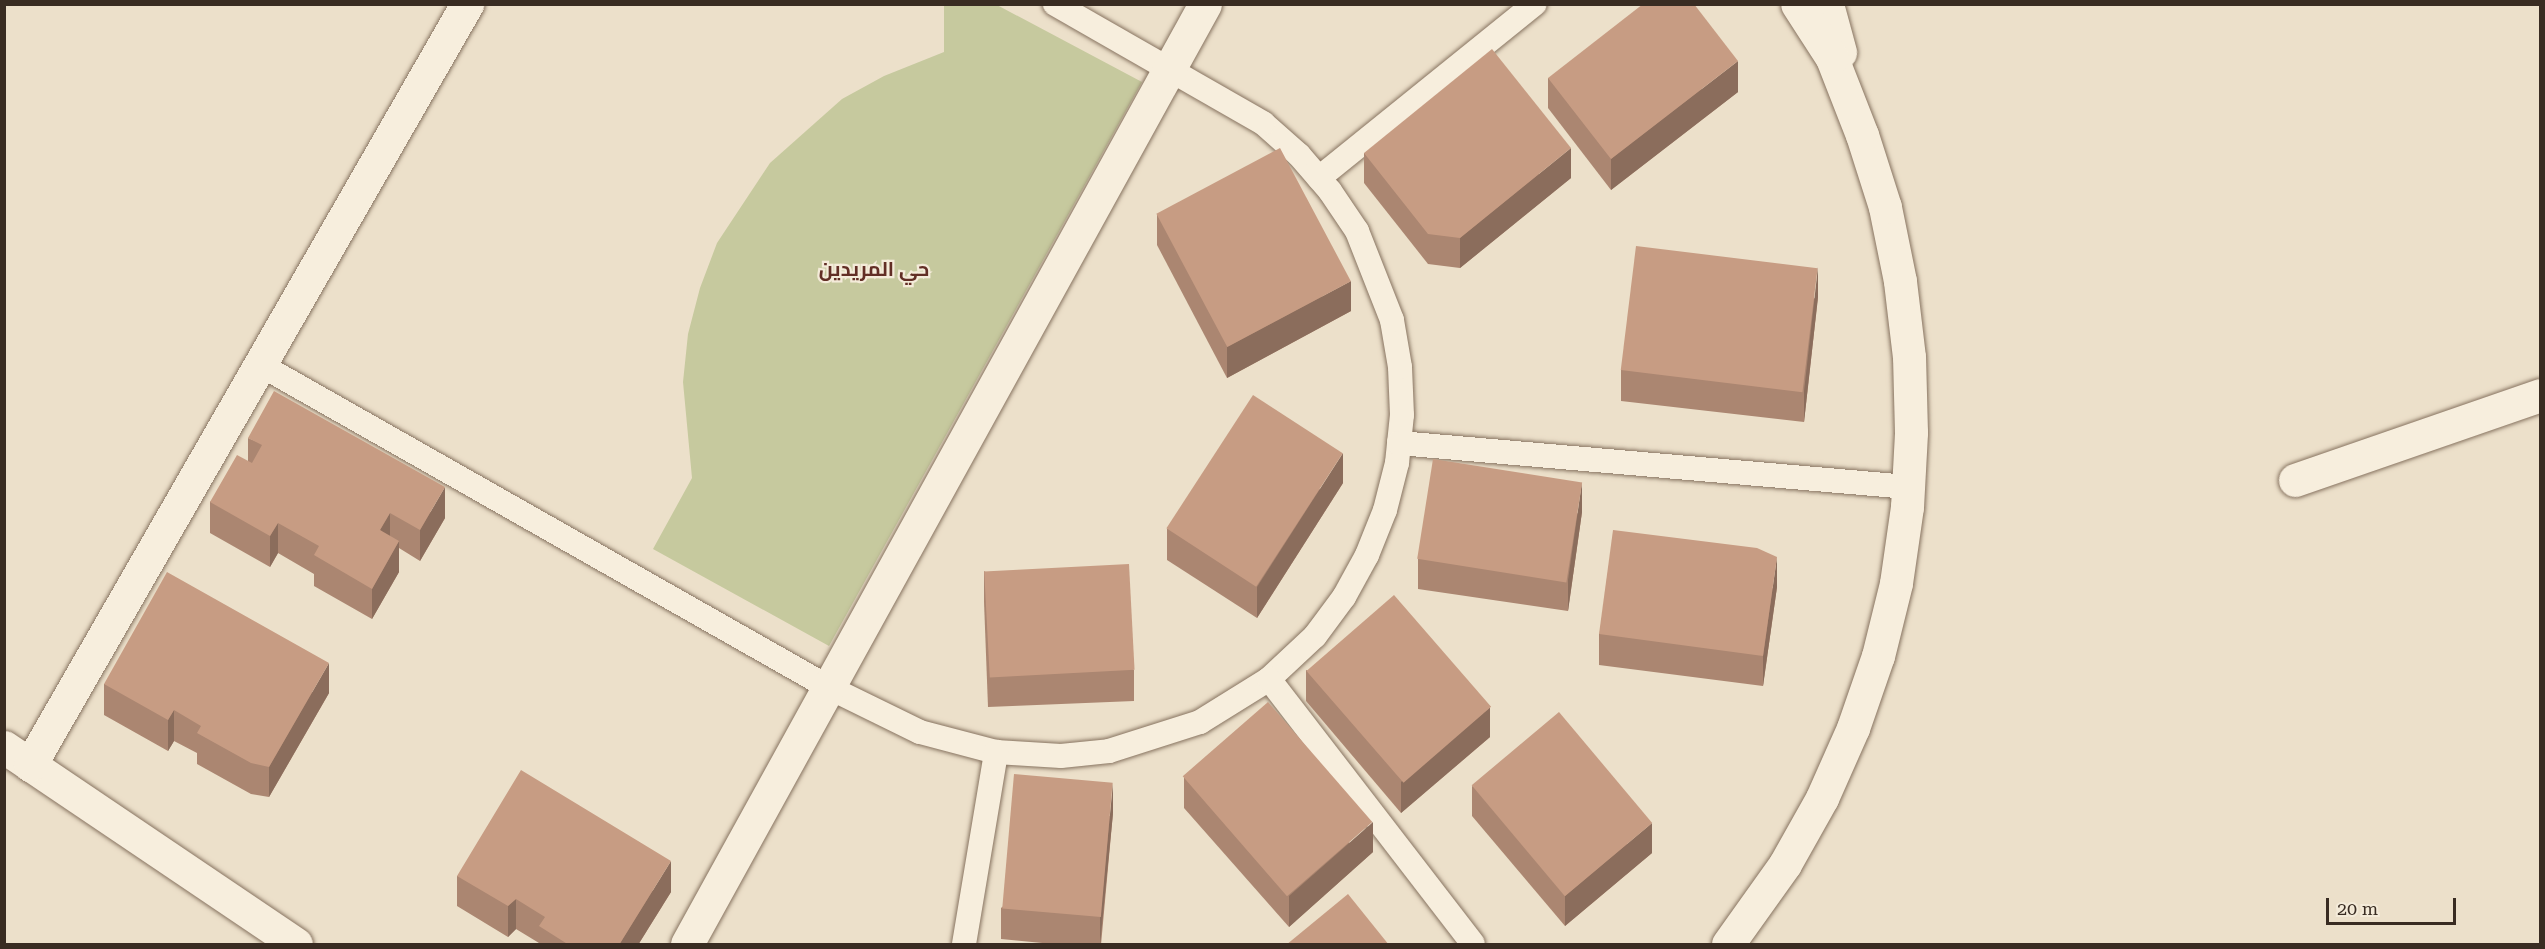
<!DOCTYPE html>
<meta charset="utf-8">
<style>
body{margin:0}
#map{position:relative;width:2545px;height:949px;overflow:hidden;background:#ece0ca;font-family:"Roboto Serif",Cairo,serif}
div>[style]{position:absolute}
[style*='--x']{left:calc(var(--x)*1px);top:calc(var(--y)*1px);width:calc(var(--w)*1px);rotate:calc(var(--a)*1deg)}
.green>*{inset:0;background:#c6c99e}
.roads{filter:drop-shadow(0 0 2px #877360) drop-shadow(0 0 2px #877360)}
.service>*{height:24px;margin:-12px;padding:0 12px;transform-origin:12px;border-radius:12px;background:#f7eedd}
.minor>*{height:33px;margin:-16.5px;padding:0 16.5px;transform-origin:16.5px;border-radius:16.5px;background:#f7eedd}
.wall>*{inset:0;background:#ab8671}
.shaded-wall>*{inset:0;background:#8b6d5c}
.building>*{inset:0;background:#c79c83;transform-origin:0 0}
span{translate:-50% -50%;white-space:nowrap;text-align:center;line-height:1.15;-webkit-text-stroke:4.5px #f4ebd9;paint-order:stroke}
.neighbourhood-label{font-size:20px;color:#622e25;font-weight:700}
.frame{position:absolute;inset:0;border:6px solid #392c22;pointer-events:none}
.scale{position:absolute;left:2326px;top:898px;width:130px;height:27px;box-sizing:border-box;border:3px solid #392c22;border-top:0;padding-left:8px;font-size:18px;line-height:21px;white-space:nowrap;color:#392c22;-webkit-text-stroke:4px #f4ebd9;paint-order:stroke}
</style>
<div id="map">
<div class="green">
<i style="clip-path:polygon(944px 5px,997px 5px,1142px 82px,829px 646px,653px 549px,692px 478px,683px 382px,688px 334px,700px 288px,717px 243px,770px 163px,842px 99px,884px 76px,944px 52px)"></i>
</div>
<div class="roads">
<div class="service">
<i style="--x:1319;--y:178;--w:277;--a:-38.9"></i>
<i style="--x:259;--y:364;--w:654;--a:29.58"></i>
<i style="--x:828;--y:687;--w:102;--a:26.1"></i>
<i style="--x:920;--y:732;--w:79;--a:14.7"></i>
<i style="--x:996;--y:752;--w:65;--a:3.5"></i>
<i style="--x:1061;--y:756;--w:48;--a:-5.9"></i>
<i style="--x:1109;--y:751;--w:96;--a:-17.7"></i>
<i style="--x:1200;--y:722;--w:81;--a:-31.9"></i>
<i style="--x:1269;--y:679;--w:63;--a:-43.1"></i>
<i style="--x:1315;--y:636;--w:49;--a:-53.4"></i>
<i style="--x:1344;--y:597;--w:48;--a:-61.3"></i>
<i style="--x:1367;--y:555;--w:48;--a:-68.2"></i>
<i style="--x:1385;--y:510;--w:49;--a:-75.7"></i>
<i style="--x:1397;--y:463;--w:48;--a:-84.1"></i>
<i style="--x:1402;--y:415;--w:48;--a:-92.4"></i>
<i style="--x:1400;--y:367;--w:48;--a:-99.7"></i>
<i style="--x:1392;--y:320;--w:96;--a:-111.5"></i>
<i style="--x:1357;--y:231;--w:48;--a:-124"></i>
<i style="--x:1330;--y:191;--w:48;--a:-130.7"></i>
<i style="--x:1299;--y:155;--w:48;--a:-138.4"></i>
<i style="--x:1263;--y:123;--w:240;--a:-150.2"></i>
<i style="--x:1399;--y:443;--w:511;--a:4.94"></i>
<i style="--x:1269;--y:679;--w:334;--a:52.4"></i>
<i style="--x:964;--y:944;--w:195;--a:-80.5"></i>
</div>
<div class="minor">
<i style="--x:1827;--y:4;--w:50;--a:74.8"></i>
<i style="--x:2295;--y:480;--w:259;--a:-19.1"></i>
<i style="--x:4;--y:747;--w:352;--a:34"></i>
<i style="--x:30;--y:765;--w:878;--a:-60.13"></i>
<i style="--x:687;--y:944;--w:1073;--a:-61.14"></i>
<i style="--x:1728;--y:944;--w:98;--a:-54.5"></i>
<i style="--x:1785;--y:864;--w:76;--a:-60.7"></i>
<i style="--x:1822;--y:798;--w:77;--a:-66.1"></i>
<i style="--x:1853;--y:728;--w:76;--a:-70.9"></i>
<i style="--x:1878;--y:656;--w:75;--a:-76.1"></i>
<i style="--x:1896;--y:583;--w:77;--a:-81.8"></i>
<i style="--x:1907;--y:507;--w:75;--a:-86.9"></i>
<i style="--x:1911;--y:432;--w:75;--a:-91.5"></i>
<i style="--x:1909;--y:357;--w:77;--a:-96.8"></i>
<i style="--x:1900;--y:281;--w:76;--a:-101.5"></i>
<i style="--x:1885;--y:207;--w:76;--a:-107.7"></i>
<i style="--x:1862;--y:135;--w:83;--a:-111.3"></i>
<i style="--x:1832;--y:58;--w:64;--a:-122.9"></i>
</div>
</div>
<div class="wall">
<i style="clip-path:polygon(1548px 78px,1738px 92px,1611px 190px,1548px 108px)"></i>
<i style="clip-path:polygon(1364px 153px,1571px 178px,1460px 268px,1428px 264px,1364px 183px)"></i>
<i style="clip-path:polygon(1157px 214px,1351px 311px,1227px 378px,1157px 245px)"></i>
<i style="clip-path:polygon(1818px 297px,1804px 422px,1621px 401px,1621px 370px)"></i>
<i style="clip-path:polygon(248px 438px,445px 518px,420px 561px,399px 548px,399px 572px,372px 619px,314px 586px,314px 574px,278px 553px,270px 567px,210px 533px,210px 502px,248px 461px)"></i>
<i style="clip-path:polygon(1343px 483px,1257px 618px,1167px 560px,1167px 529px)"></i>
<i style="clip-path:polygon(1582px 512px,1568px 611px,1418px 589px,1418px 559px)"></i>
<i style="clip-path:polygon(984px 571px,1134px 670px,1134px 701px,988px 707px,984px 602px)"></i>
<i style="clip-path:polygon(1777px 587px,1763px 686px,1599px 665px,1599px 634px)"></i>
<i style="clip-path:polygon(1306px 670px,1490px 737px,1401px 813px,1306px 701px)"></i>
<i style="clip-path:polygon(104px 684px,329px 693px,269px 797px,251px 794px,197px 764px,197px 753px,174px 741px,168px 751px,104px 715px)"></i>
<i style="clip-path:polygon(1184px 777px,1373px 852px,1289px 927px,1184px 808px)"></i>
<i style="clip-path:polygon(1472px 786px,1652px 853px,1565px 926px,1472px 816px)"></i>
<i style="clip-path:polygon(1113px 813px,1101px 945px,1063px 945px,1001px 939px,1001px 908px)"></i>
<i style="clip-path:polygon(457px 876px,671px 892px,638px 945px,539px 945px,539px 943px,516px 929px,508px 937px,457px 906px)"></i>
</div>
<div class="shaded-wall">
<i style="clip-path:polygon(1738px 61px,1738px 92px,1611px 190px,1611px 159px)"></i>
<i style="clip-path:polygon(1571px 148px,1571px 178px,1460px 268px,1460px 238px)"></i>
<i style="clip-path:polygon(1818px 267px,1818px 297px,1804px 422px,1804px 391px)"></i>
<i style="clip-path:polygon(1351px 281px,1351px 311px,1227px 378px,1227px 347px)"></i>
<i style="clip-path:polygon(1343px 453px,1343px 483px,1257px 618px,1257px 587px)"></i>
<i style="clip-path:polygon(1582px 482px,1582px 512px,1568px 611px,1568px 580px)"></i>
<i style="clip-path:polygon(445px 487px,445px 518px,420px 561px,420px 530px)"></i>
<i style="clip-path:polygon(390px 513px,390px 544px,380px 530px)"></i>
<i style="clip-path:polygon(278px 523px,278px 553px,270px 567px,270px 536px)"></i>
<i style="clip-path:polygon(399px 541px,399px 572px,372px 619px,372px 589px)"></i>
<i style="clip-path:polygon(1777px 557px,1777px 587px,1763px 686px,1763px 656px)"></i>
<i style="clip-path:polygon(329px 663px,329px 693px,269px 797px,269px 767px)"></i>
<i style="clip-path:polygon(1490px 707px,1490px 737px,1401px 813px,1401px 782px)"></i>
<i style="clip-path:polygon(174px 710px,174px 741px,168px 751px,168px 720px)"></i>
<i style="clip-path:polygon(1113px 783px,1113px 813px,1100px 945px,1100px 918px)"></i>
<i style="clip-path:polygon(1373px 822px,1373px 852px,1289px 927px,1289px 896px)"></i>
<i style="clip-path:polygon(1652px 823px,1652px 853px,1565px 926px,1565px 896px)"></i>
<i style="clip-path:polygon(671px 861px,671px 892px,638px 945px,619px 945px)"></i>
<i style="clip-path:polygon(516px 899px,516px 929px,508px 937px,508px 906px)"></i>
</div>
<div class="building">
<i style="clip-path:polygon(1643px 4px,1694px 4px,1738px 61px,1611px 159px,1548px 78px)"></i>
<i style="clip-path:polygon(1492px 49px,1571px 148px,1460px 238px,1428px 234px,1364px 153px)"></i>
<i style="left:1280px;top:148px;width:151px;height:140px;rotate:62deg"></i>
<i style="left:1636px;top:246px;width:183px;height:125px;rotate:7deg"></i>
<i style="clip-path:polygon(274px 391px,445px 487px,420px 530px,390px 513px,380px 530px,399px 541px,372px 589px,314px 555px,319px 546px,278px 523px,270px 536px,210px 502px,237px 455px,252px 463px,262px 445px,248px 438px)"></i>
<i style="left:1253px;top:395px;width:107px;height:159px;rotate:33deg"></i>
<i style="left:1433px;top:459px;width:151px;height:101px;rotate:9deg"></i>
<i style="clip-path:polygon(1613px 530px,1757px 548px,1777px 557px,1763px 656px,1599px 634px)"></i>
<i style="left:1129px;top:564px;width:106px;height:145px;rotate:87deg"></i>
<i style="clip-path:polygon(167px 572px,329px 663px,269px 767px,251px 763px,197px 733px,201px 726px,174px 710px,168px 720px,104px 684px)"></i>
<i style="left:1394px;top:595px;width:148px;height:116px;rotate:49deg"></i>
<i style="left:1268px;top:702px;width:159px;height:113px;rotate:49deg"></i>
<i style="left:1559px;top:712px;width:145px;height:114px;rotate:50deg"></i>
<i style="clip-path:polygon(521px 770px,671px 861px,619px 945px,569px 945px,539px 926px,545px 917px,516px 899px,508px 906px,457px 876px)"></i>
<i style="left:1014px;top:774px;width:99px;height:135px;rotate:5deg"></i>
<i style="clip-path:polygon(1348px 894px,1389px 945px,1286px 945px)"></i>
</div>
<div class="neighbourhood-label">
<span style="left:874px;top:269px">حي المريدين</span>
</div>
<div class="frame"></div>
<div class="scale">20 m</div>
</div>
